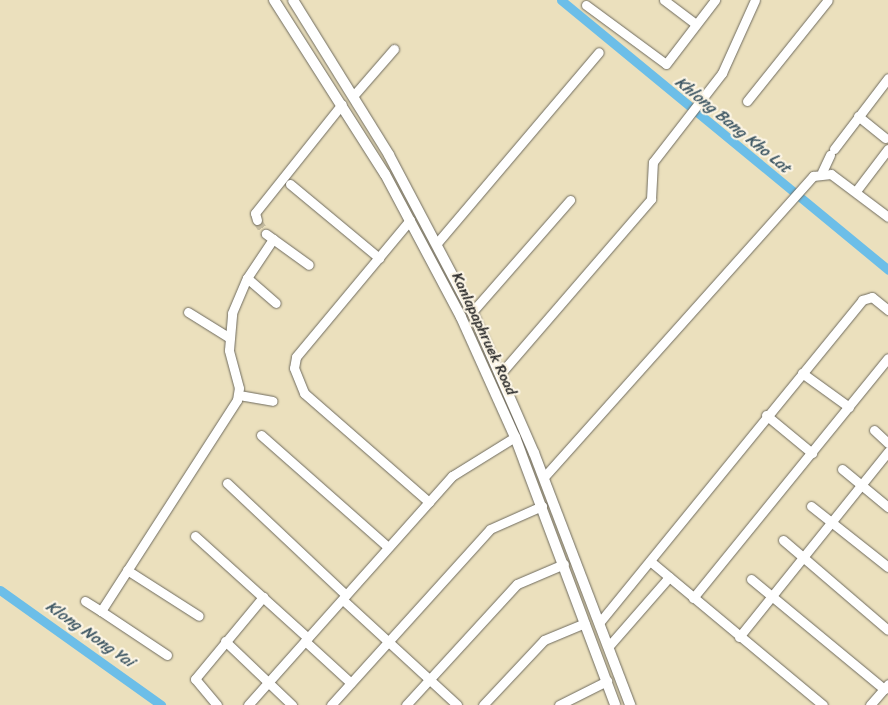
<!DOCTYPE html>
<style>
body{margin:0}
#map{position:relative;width:888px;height:705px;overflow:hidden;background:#ebe0bd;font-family:Sriracha,sans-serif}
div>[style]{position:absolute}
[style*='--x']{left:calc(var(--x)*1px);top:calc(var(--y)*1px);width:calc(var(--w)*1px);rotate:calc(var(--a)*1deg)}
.canal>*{height:9px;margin:-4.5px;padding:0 4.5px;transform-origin:4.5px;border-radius:4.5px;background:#6cbee8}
.minor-tunnel>*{height:9px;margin-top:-4.5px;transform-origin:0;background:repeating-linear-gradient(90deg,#c5bca0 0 9px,transparent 0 13.5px)}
.roads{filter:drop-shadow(0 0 1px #6e6a5e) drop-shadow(0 0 1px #6e6a5e)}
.minor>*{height:9px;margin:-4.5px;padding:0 4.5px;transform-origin:4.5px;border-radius:4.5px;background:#fff}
.major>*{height:10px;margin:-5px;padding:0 5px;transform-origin:5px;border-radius:5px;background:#fff}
span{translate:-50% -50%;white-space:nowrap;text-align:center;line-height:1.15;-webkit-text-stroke:4.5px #fcf5e5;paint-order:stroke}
.street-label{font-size:15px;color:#2b2b2b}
.water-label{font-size:16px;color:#3e5764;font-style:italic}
</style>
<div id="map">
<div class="canal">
<i style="--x:561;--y:0;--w:424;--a:39.5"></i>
<i style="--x:0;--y:590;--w:198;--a:35.5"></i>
</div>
<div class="minor-tunnel">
<i style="--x:257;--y:220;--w:17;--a:57"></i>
</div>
<div class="roads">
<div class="minor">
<i style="--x:664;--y:0;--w:40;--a:37"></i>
<i style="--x:586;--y:5;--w:99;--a:36.4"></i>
<i style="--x:666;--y:64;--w:81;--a:-52.6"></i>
<i style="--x:354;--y:95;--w:61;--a:-49"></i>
<i style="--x:747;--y:101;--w:129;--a:-51.3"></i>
<i style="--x:858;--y:116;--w:35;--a:39"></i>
<i style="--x:834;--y:149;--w:89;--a:-52.7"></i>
<i style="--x:822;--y:172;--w:19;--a:-65"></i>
<i style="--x:290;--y:184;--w:116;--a:39.7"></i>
<i style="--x:856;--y:191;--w:53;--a:-52.7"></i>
<i style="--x:257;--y:220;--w:7;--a:-106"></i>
<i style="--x:255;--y:213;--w:139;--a:-51.4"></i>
<i style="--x:410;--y:220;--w:178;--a:129.8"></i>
<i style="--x:296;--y:357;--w:11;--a:100"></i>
<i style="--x:294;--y:368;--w:27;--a:68"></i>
<i style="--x:304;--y:393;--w:166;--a:41.1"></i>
<i style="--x:273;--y:239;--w:44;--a:35.8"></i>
<i style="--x:437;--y:243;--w:250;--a:-49.7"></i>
<i style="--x:247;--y:278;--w:38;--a:41"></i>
<i style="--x:188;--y:312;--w:49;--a:31.8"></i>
<i style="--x:472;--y:312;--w:149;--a:-48.8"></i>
<i style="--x:501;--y:373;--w:230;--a:-49.2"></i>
<i style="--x:651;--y:199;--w:37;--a:-87"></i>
<i style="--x:653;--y:162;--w:113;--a:-52.2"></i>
<i style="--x:722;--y:73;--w:80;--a:-65.7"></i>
<i style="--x:802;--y:373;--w:58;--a:35.9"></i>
<i style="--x:239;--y:395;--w:34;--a:10"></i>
<i style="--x:766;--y:415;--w:60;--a:39.6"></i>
<i style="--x:874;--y:430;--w:19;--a:43"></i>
<i style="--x:261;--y:435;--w:169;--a:41.4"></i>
<i style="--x:842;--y:469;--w:60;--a:39.6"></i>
<i style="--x:544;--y:477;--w:404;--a:-48.2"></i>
<i style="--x:813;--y:176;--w:18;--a:-6"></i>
<i style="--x:831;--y:174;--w:71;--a:37"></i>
<i style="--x:227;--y:483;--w:163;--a:43.3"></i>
<i style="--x:811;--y:506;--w:98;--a:38.4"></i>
<i style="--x:195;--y:536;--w:152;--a:42.1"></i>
<i style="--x:783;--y:540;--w:138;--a:40.6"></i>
<i style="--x:650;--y:561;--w:225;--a:39.8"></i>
<i style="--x:127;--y:570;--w:85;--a:32.6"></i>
<i style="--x:751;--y:579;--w:173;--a:39.6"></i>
<i style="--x:693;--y:598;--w:309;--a:-50.9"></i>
<i style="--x:343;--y:600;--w:155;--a:42.6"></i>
<i style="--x:85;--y:601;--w:19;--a:32"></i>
<i style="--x:599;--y:623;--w:417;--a:-50.8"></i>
<i style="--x:862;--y:300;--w:10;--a:-17"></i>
<i style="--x:872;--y:297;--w:21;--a:39"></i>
<i style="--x:739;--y:637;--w:238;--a:-51.2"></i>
<i style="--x:225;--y:641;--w:93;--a:43.7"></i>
<i style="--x:305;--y:641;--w:62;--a:42.4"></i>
<i style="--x:608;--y:647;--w:93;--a:-48.9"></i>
<i style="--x:167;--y:655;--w:79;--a:-146.3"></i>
<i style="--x:101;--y:611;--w:251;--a:-57.2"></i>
<i style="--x:237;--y:400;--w:12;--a:-81"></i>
<i style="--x:239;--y:388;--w:39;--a:-105"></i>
<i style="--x:229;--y:350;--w:37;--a:-85"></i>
<i style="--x:232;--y:313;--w:38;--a:-67"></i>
<i style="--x:247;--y:278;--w:47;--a:-56.3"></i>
<i style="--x:273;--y:239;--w:9;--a:-144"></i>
<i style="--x:217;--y:705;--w:34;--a:-130"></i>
<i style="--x:195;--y:679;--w:107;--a:-50.3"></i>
<i style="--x:248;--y:705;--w:307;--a:-48.3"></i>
<i style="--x:452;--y:476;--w:74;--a:-31.8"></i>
<i style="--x:331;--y:705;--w:237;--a:-47.9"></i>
<i style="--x:490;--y:529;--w:57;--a:-23.9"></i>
<i style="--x:406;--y:705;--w:164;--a:-47.5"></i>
<i style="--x:517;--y:584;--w:51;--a:-23.1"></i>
<i style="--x:483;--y:705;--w:89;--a:-46.8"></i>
<i style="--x:544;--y:640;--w:44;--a:-22.5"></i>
<i style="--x:559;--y:705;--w:54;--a:-26.6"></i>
<i style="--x:870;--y:705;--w:28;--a:-49"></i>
</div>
<div class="major">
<i style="--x:274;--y:0;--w:206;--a:57.5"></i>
<i style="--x:385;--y:174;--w:162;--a:62"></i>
<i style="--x:461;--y:317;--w:132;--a:65.8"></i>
<i style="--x:515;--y:437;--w:286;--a:69.5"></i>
<i style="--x:293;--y:0;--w:182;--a:58.2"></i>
<i style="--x:389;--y:155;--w:184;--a:62.2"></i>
<i style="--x:475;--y:318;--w:147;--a:66.4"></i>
<i style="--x:534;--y:453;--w:270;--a:69.1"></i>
</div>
</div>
<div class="street-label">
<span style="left:484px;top:334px;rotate:65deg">Kanlapaphruek Road</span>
</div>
<div class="water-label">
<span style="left:733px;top:125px;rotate:39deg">Khlong Bang Kho Lat</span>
<span style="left:90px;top:634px;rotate:35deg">Klong Nong Yai</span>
</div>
</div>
